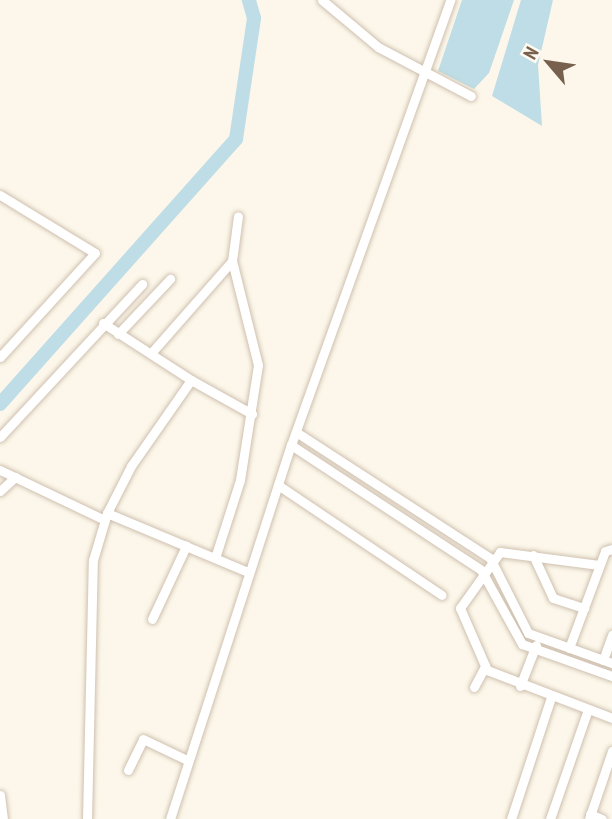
<!DOCTYPE html>
<style>
body{margin:0}
#map{position:relative;width:612px;height:819px;overflow:hidden;background:#fcf7ea;font-family:"PT Sans Narrow",sans-serif}
div>[style]{position:absolute}
[style*='--x']{left:calc(var(--x)*1px);top:calc(var(--y)*1px);width:calc(var(--w)*1px);rotate:calc(var(--a)*1deg)}
.water>*{inset:0;background:#bedde6}
.river>*{height:14px;margin:-7px;padding:0 7px;transform-origin:7px;border-radius:7px;background:#bedde6}
.roads{filter:drop-shadow(0 0 2px #cfc0af) drop-shadow(0 0 2px #cfc0af)}
.minor>*{height:9px;margin:-4.5px;padding:0 4.5px;transform-origin:4.5px;border-radius:4.5px;background:#fff}
span{translate:-50% -50%;white-space:nowrap;text-align:center;line-height:1.15;-webkit-text-stroke:5px #fffaf1;paint-order:stroke}
.north{position:absolute;left:514px;top:28px;width:70px;height:70px;-webkit-text-stroke:5px #fffaf1;paint-order:stroke;rotate:299deg;font-size:19px;font-weight:700;line-height:28px;text-align:center;color:#77604d}
.north::after{content:'';display:block;margin:auto;width:24px;height:32px;background:#77604d;clip-path:polygon(50% 0,100% 100%,50% 72%,0 100%)}
</style>
<div id="map">
<div class="water">
<i style="clip-path:polygon(462px 0,514px 0,489px 73px,474px 89px,438px 71px)"></i>
<i style="clip-path:polygon(521px 0,553px 0,538px 65px,542px 126px,492px 96px)"></i>
</div>
<div class="river">
<i style="--x:0;--y:404;--w:355;--a:-48.3"></i>
<i style="--x:236;--y:139;--w:122;--a:-81.5"></i>
<i style="--x:254;--y:18;--w:19;--a:-106"></i>
</div>
<div class="roads">
<div class="minor">
<i style="--x:322;--y:0;--w:73;--a:40"></i>
<i style="--x:378;--y:47;--w:105;--a:27.8"></i>
<i style="--x:0;--y:195;--w:111;--a:31.4"></i>
<i style="--x:95;--y:253;--w:141;--a:132.4"></i>
<i style="--x:103;--y:323;--w:105;--a:32.9"></i>
<i style="--x:118;--y:334;--w:76;--a:-46.6"></i>
<i style="--x:152;--y:352;--w:121;--a:-48.7"></i>
<i style="--x:296;--y:432;--w:231;--a:33"></i>
<i style="--x:490;--y:558;--w:84;--a:63.1"></i>
<i style="--x:528;--y:633;--w:89;--a:19.7"></i>
<i style="--x:0;--y:437;--w:209;--a:-47.1"></i>
<i style="--x:291;--y:445;--w:227;--a:33.3"></i>
<i style="--x:481;--y:570;--w:85;--a:61"></i>
<i style="--x:522;--y:644;--w:96;--a:19.6"></i>
<i style="--x:0;--y:470;--w:116;--a:25.5"></i>
<i style="--x:278;--y:485;--w:197;--a:33.9"></i>
<i style="--x:0;--y:491;--w:21;--a:-43"></i>
<i style="--x:107;--y:513;--w:153;--a:22.7"></i>
<i style="--x:533;--y:555;--w:47;--a:65.1"></i>
<i style="--x:553;--y:598;--w:33;--a:18"></i>
<i style="--x:215;--y:558;--w:82;--a:-72.2"></i>
<i style="--x:240;--y:480;--w:116;--a:-81.1"></i>
<i style="--x:258;--y:365;--w:107;--a:-104"></i>
<i style="--x:232;--y:261;--w:45;--a:-82.4"></i>
<i style="--x:599;--y:565;--w:100;--a:-172.5"></i>
<i style="--x:500;--y:552;--w:69;--a:125.5"></i>
<i style="--x:460;--y:608;--w:68;--a:66.5"></i>
<i style="--x:487;--y:670;--w:134;--a:21"></i>
<i style="--x:152;--y:619;--w:81;--a:-65"></i>
<i style="--x:569;--y:648;--w:103;--a:-69.6"></i>
<i style="--x:605;--y:551;--w:7;--a:-16"></i>
<i style="--x:603;--y:660;--w:27;--a:-70"></i>
<i style="--x:520;--y:686;--w:44;--a:-68.7"></i>
<i style="--x:474;--y:687;--w:24;--a:-62"></i>
<i style="--x:128;--y:770;--w:34;--a:-64"></i>
<i style="--x:143;--y:739;--w:47;--a:25.5"></i>
<i style="--x:0;--y:795;--w:24;--a:83"></i>
<i style="--x:590;--y:814;--w:13;--a:23"></i>
<i style="--x:87;--y:819;--w:259;--a:-88.7"></i>
<i style="--x:93;--y:560;--w:49;--a:-73.4"></i>
<i style="--x:107;--y:513;--w:53;--a:-62.9"></i>
<i style="--x:131;--y:466;--w:105;--a:-55.1"></i>
<i style="--x:191;--y:380;--w:70;--a:29.1"></i>
<i style="--x:170;--y:819;--w:393;--a:-72.1"></i>
<i style="--x:291;--y:445;--w:473;--a:-70.3"></i>
<i style="--x:511;--y:819;--w:128;--a:-71.8"></i>
<i style="--x:550;--y:819;--w:116;--a:-70.9"></i>
<i style="--x:589;--y:819;--w:72;--a:-71.3"></i>
</div>
</div>
<div class="north">N</div>
</div>
